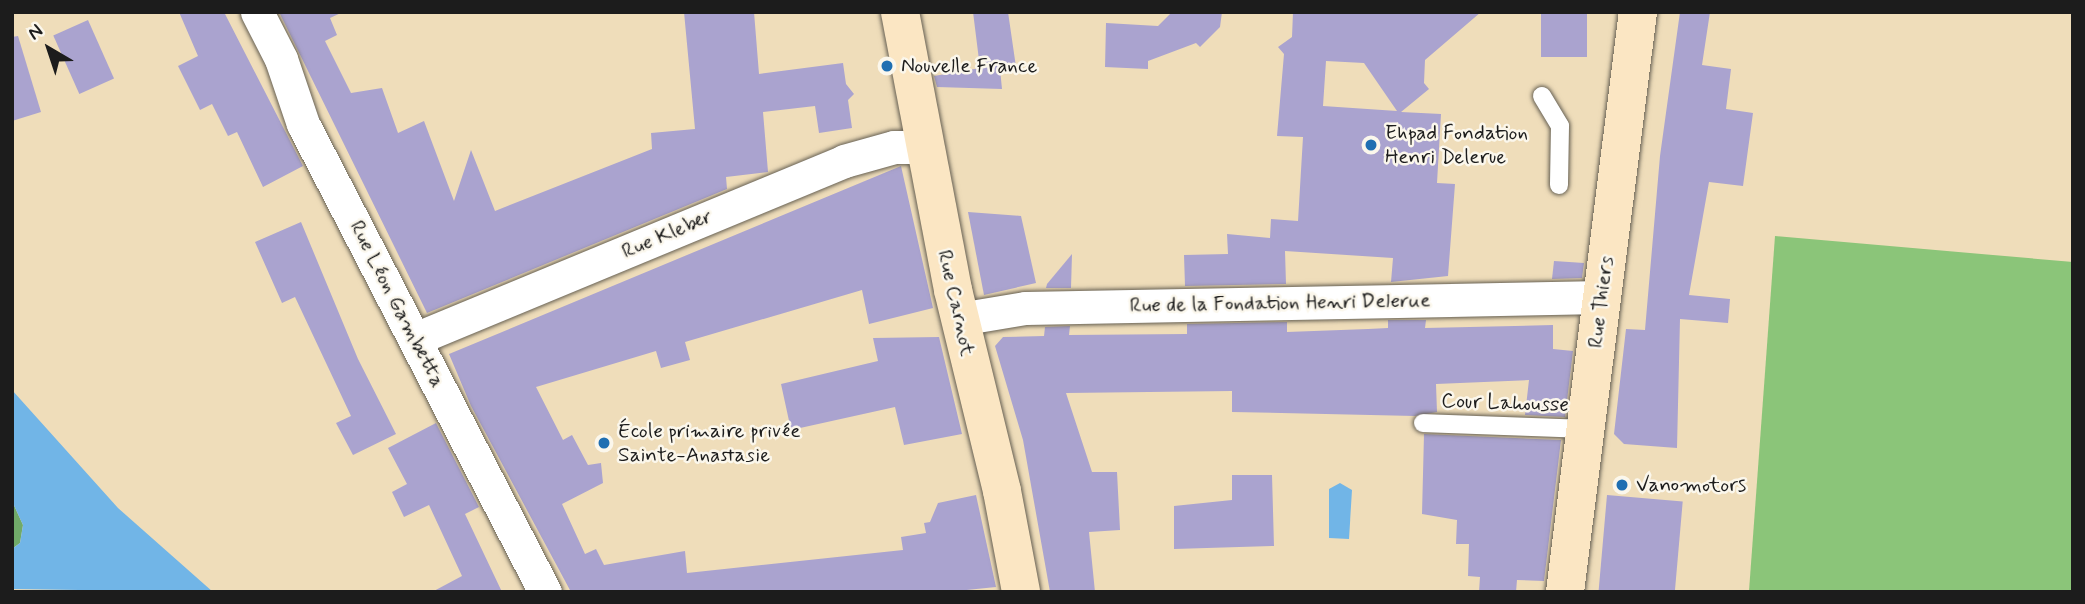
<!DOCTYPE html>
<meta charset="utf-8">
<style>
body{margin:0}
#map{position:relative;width:2085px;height:604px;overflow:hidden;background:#efddba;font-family:Mynerve,sans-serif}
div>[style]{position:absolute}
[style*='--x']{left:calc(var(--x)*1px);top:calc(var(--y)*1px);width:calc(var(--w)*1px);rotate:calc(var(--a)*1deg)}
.green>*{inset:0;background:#8bc579}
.forest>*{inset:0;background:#70aa69}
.water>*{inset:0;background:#71b5e7}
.building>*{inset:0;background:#aaa3cf;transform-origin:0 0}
.roads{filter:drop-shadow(0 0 2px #666053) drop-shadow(0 0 2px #666053)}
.service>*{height:18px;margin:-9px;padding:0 9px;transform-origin:9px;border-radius:9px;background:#fff}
.minor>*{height:33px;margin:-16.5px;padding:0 16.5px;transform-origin:16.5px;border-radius:16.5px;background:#fff}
.secondary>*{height:38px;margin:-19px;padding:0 19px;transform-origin:19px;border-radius:19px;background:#fbe6c3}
.dots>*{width:19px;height:19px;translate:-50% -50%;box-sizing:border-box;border:4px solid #fbf7ec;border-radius:50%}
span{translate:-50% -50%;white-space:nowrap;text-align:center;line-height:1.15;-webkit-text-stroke:5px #fbf7ec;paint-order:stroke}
.poi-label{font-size:21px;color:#1c1c1c}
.left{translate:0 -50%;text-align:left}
.street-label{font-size:21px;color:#1c1c1c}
.frame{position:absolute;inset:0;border:14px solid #1c1c1c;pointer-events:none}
.north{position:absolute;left:14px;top:14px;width:70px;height:70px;-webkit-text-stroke:5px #fbf7ec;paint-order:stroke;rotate:321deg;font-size:19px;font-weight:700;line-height:28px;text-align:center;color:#1c1c1c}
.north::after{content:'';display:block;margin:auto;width:24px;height:32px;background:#1c1c1c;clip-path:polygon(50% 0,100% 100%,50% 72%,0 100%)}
</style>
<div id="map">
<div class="green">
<i style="clip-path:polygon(1775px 236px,2073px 262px,2073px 592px,1749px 591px)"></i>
</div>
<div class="forest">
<i style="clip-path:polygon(12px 501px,23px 525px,20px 543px,12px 549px)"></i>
</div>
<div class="water">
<i style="clip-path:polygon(12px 390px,118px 508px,213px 592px,12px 589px,12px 549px,20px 543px,23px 525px,12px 501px)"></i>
<i style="clip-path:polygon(1340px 483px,1352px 490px,1349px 539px,1329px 538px,1329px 489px)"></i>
</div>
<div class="building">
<i style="clip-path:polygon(179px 12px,224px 12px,303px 166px,263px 187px,237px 132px,228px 136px,212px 104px,200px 110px,178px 66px,198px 56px)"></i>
<i style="clip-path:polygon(279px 12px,343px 12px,330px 18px,337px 35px,325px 41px,351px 93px,382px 88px,398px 133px,424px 121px,454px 201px,471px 150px,495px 211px,652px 149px,651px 133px,695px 129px,684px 12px,754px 12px,759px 74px,843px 63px,846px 84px,854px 94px,848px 100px,852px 128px,819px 133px,815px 106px,763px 112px,768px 172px,726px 177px,727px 189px,427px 313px)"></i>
<i style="clip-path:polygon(973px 12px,1008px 12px,1016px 67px,1000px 69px,1002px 89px,937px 87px,934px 76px,980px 68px)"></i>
<i style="clip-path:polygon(1172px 12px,1222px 12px,1220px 27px,1200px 47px,1196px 43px,1148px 61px,1148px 69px,1105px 67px,1106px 23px,1158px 26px)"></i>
<i style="clip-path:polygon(evenodd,1293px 12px,1481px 12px,1425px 60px,1424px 83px,1429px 89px,1401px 112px,1441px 114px,1437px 183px,1455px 184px,1448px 276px,1391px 282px,1393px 258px,1285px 251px,1286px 284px,1185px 286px,1184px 255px,1228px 254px,1227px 234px,1270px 238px,1271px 219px,1298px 221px,1303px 137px,1277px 136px,1284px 54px,1278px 47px,1292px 37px,1293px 12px,1326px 61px,1364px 63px,1397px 111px,1323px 106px,1326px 61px)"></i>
<i style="left:1541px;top:12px;width:46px;height:45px"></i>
<i style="clip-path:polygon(1680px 12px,1710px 12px,1702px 65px,1731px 69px,1726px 109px,1753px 113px,1743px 186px,1709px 182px,1689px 295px,1730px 299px,1728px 323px,1680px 319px,1677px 448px,1624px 444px,1614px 434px,1626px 329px,1645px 330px,1660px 156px)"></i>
<i style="left:88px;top:20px;width:64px;height:38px;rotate:66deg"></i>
<i style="clip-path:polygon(18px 36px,41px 112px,12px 121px,12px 37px)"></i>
<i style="clip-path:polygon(901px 166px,933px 308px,869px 324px,862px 290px,685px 342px,690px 360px,661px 368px,656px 351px,536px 387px,563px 440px,572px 435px,588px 465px,601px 463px,603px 483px,562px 504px,585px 554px,596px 549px,604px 565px,685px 551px,687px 573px,903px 550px,901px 537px,926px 533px,924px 523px,930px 522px,938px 503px,976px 495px,996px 587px,947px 592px,571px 592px,471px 406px,449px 354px)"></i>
<i style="clip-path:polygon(968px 212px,1021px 216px,1036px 283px,984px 295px)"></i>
<i style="clip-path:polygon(301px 222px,358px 359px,396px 434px,353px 455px,336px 423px,351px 416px,295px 297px,282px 303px,255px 242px)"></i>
<i style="clip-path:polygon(1072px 254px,1071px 288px,1046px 288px,1047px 284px)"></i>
<i style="clip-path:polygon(1554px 261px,1584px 263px,1582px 278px,1552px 279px)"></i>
<i style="clip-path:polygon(1388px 320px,1426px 320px,1425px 328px,1553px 325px,1553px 349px,1573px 351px,1565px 417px,1525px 415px,1529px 380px,1436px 384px,1437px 412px,1415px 416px,1232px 412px,1232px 391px,1066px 393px,1092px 472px,1117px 472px,1120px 530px,1089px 532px,1095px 592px,1050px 592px,1023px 440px,995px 346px,1003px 337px,1044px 336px,1045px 327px,1070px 326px,1069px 335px,1187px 334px,1187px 324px,1287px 322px,1287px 332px,1368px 329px,1388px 328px)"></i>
<i style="clip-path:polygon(939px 337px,962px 434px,904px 445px,895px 407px,791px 430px,781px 384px,878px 361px,873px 338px)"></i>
<i style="clip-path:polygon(436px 423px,479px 507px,465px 514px,502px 592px,432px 592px,462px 576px,429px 505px,404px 517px,392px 492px,407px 484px,388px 448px)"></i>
<i style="clip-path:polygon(1424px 434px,1561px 440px,1544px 581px,1517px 580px,1516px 592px,1479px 592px,1480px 577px,1468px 576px,1469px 544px,1456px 544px,1457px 520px,1422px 514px)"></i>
<i style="clip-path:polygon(1232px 475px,1272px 475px,1274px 546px,1174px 549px,1174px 506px,1232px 500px)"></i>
<i style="left:1607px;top:495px;width:76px;height:97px;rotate:5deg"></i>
</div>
<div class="roads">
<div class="service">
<i style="--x:1542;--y:96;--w:35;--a:59"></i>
<i style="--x:1560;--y:126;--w:59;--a:91"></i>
<i style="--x:1423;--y:423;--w:162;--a:2.1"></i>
</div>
<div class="minor">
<i style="--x:257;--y:12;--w:53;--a:62.9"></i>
<i style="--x:281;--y:59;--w:69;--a:71.3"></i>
<i style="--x:303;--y:124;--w:527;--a:62.66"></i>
<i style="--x:959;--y:319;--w:67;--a:-9.5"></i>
<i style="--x:1025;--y:308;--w:577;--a:-1.09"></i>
<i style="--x:415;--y:339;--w:464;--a:-22.5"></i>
<i style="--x:844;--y:161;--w:52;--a:-15.6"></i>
<i style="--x:894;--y:147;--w:29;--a:0"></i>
</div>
<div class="secondary">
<i style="--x:900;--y:12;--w:283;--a:79.2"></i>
<i style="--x:953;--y:290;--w:207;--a:76.3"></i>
<i style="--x:1002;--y:491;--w:103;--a:79.3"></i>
<i style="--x:1565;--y:592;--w:585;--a:-82.83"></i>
</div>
</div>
<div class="dots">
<i style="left:887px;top:66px;background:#1f6fb2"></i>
<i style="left:1371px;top:145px;background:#1f6fb2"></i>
<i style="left:604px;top:443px;background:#1f6fb2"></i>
<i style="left:1622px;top:485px;background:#1f6fb2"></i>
</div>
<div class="poi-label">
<span class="left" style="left:901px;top:66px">Nouvelle France</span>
<span class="left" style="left:1385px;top:145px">Ehpad Fondation<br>Henri Delerue</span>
<span class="left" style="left:618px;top:443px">École primaire privée<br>Sainte-Anastasie</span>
<span class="left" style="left:1636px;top:485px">Vanomotors</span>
</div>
<div class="street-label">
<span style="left:667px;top:234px;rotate:-23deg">Rue Kleber</span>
<span style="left:1601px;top:302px;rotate:-83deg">Rue Thiers</span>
<span style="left:956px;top:303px;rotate:77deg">Rue Carnot</span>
<span style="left:1280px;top:303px;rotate:-1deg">Rue de la Fondation Henri Delerue</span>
<span style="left:397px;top:304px;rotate:63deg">Rue Léon Gambetta</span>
<span style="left:1505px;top:403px;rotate:2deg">Cour Lahousse</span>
</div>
<div class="frame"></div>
<div class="north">N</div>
</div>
